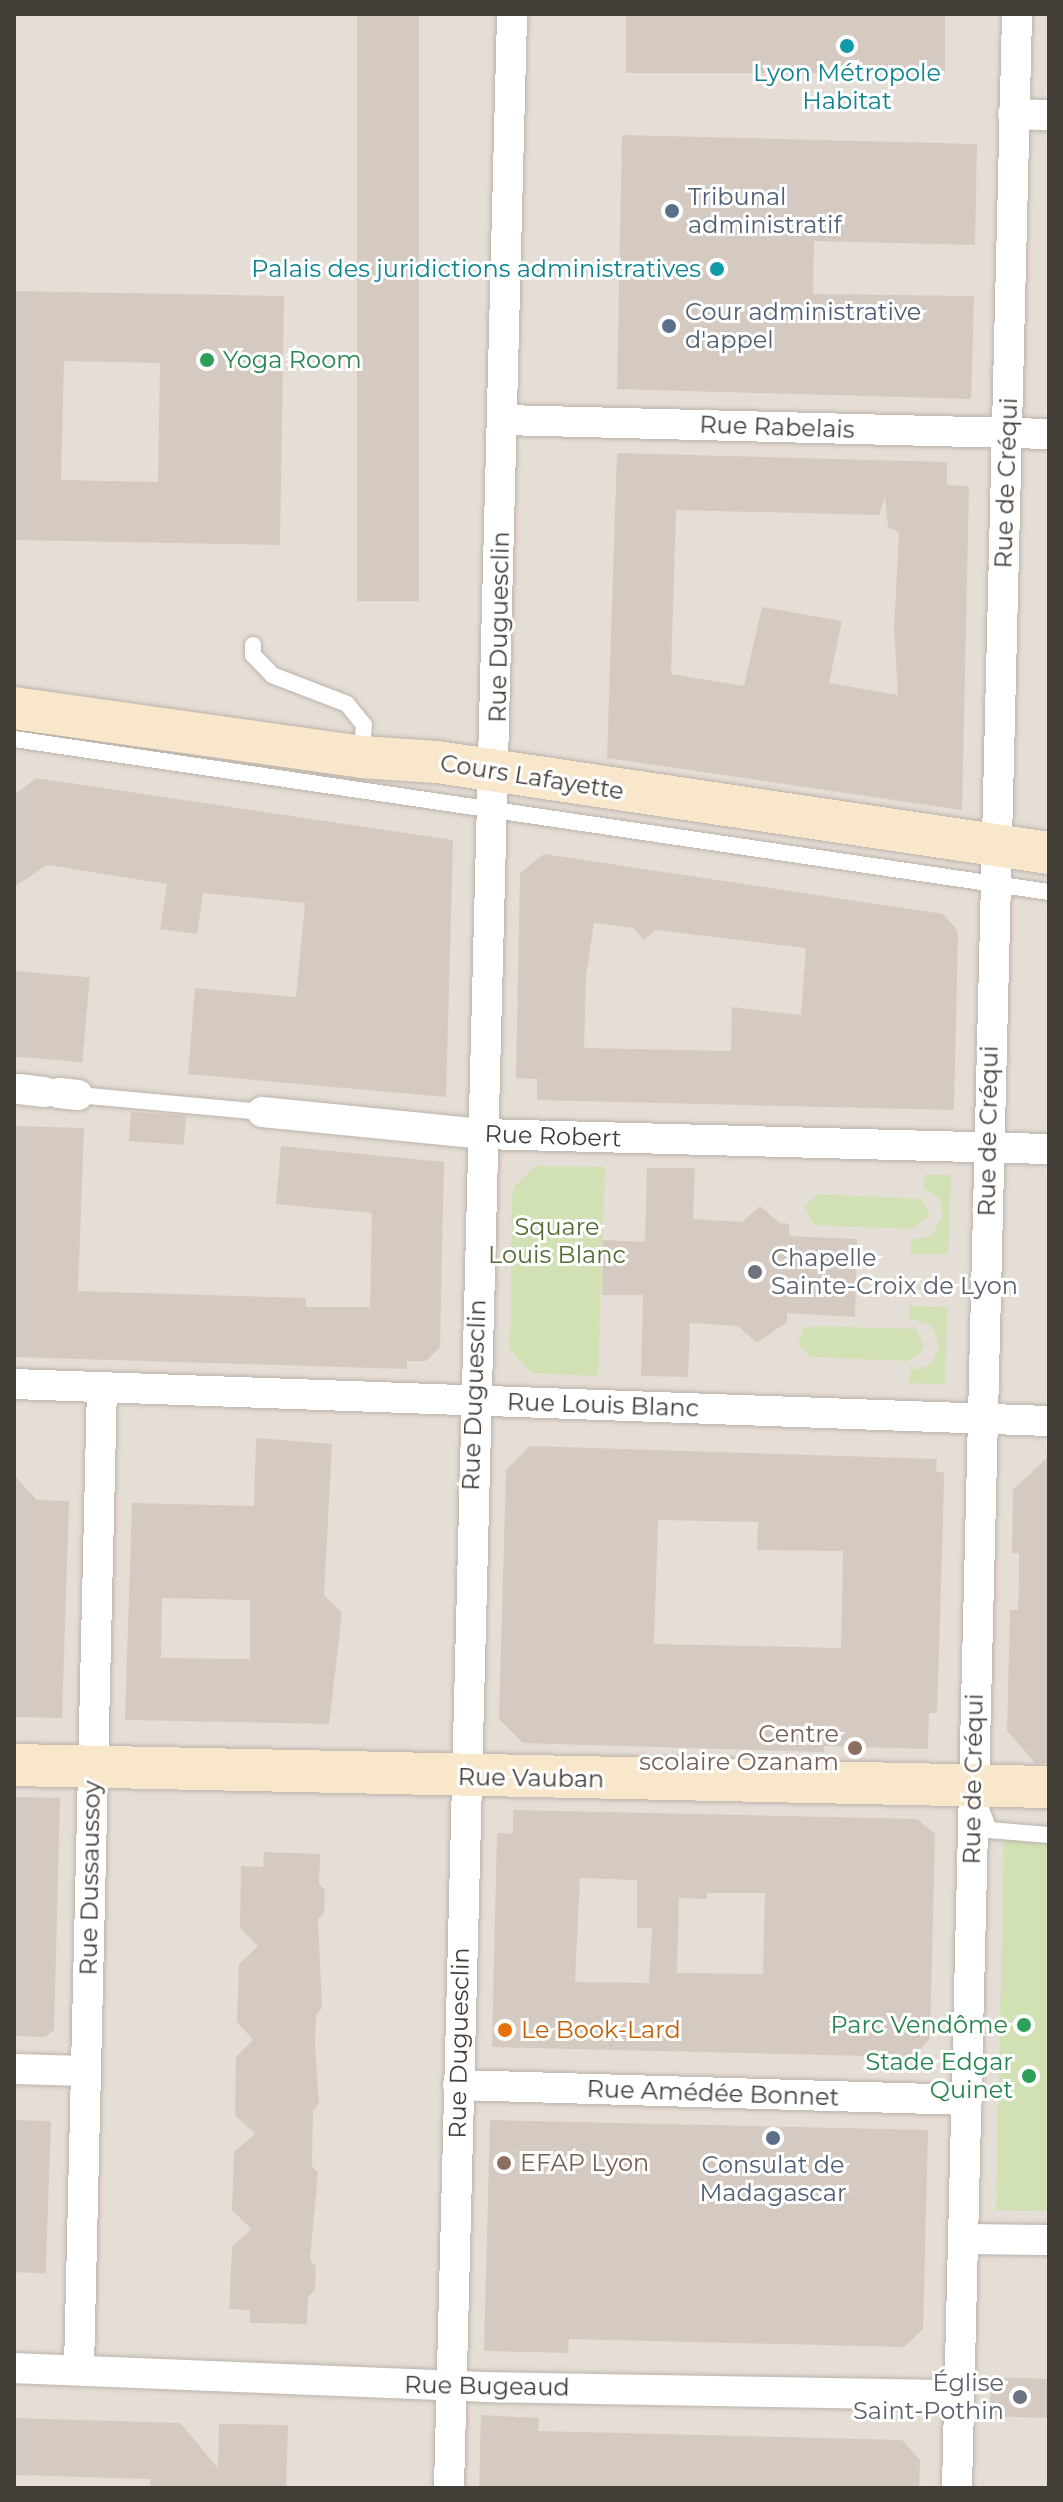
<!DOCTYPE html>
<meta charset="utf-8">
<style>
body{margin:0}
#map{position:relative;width:1063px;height:2502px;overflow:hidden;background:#f1ede7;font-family:Montserrat,sans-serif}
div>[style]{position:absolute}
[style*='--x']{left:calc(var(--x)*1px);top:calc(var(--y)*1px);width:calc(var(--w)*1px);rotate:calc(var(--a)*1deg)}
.residential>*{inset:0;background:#e5ded6;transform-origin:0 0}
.green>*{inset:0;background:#d2e1b4}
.building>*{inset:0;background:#d5cac1;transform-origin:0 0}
.roads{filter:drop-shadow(0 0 2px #bcb3ab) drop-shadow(0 0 2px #bcb3ab)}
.lane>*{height:16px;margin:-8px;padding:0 8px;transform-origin:8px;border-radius:8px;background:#fff}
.street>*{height:30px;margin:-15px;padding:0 15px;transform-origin:15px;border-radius:15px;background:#fff}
.secondary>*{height:42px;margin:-21px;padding:0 21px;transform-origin:21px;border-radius:21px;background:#f8e7ca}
.dots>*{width:22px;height:22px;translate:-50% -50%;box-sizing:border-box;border:4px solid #fff;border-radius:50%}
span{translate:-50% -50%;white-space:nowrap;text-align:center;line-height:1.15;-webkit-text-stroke:6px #fff;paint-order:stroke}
.culture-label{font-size:24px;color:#0d838f}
.right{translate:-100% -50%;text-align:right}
.service-label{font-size:24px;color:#4e5e75}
.left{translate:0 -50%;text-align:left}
.leisure-label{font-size:24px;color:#27864d}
.street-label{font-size:24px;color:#433d37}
.park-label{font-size:24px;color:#506e31}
.worship-label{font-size:24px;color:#5b616d}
.education-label{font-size:24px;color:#785e54}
.food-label{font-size:24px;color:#c56008}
.frame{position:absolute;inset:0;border:16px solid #433d37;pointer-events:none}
</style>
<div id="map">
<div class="residential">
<i style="left:14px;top:14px;width:1035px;height:2474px"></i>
</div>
<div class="green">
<i style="clip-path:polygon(535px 1166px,605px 1167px,598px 1376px,532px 1373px,510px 1350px,512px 1198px,514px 1187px)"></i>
<i style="clip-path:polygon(925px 1175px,951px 1175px,948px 1254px,911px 1254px,911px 1240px,931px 1236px,943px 1216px,940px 1199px,924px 1188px)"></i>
<i style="clip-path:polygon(818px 1194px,921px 1199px,930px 1215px,912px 1229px,814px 1225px,804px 1206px)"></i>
<i style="clip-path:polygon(909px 1306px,947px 1307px,945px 1384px,909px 1383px,910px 1371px,932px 1364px,939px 1345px,932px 1326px,909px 1318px)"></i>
<i style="clip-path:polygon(813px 1326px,916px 1329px,924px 1346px,919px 1355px,907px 1361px,811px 1357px,798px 1344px,803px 1329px)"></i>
<i style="clip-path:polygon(1004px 1839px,1049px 1841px,1049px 2211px,996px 2210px)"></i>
</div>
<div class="building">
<i style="left:357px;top:14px;width:62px;height:587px"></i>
<i style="left:626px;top:14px;width:319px;height:59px"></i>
<i style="clip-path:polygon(622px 135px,977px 144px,975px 245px,814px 241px,813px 294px,974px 296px,971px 399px,617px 389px)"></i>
<i style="clip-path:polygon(evenodd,14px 291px,284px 296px,280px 545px,14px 540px,14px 291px,64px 361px,160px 363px,158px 482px,61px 480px,64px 361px)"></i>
<i style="clip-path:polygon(evenodd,617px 453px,947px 462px,947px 485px,969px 486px,962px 810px,607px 758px,617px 453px,885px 496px,888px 527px,899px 532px,894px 630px,898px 695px,829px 683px,842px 621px,762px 607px,744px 686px,671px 674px,676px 510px,879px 515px,885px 496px)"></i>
<i style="clip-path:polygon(36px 778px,453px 840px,446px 1097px,188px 1074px,195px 988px,296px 997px,305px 903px,203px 893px,197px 934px,160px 929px,167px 884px,47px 865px,14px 887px,14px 795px)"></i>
<i style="clip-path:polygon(evenodd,544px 854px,943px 914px,958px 931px,954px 1110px,537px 1100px,537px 1079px,516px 1078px,520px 873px,544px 854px,594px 923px,634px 928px,644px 940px,656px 930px,806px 948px,801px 1015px,732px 1007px,731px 1051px,584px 1048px,586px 976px,594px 923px)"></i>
<i style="left:14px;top:971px;width:76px;height:85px;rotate:5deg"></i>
<i style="left:131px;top:1112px;width:55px;height:29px;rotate:4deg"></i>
<i style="clip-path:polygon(14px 1126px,84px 1128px,78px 1291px,306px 1298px,306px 1307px,370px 1307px,372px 1213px,276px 1204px,281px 1146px,444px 1162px,440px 1347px,426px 1361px,407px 1361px,407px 1369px,14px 1357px)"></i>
<i style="clip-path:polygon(647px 1168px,695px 1168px,693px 1219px,742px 1222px,760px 1206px,780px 1223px,789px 1224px,789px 1236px,857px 1239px,855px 1317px,787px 1313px,787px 1322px,757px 1343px,738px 1326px,690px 1323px,688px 1377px,641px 1376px,643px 1295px,602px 1295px,603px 1240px,645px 1242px)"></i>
<i style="clip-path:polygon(evenodd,256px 1438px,332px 1444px,324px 1595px,342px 1613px,329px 1724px,125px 1720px,132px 1503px,254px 1506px,256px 1438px,162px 1598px,250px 1600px,250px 1659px,161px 1658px,162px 1598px)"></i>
<i style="clip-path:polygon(evenodd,530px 1446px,937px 1459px,936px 1472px,944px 1472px,943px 1522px,937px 1713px,929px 1713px,928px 1749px,824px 1746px,824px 1752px,523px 1743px,499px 1719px,506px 1470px,530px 1446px,658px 1520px,758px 1522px,757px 1550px,843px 1551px,841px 1648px,654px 1644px,658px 1520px)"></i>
<i style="clip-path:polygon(1049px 1456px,1049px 1763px,1035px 1763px,1007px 1731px,1010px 1610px,1018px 1610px,1019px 1582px,1019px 1553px,1012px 1553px,1013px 1490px)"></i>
<i style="clip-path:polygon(14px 1475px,37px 1500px,69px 1501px,62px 1718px,14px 1717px)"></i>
<i style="clip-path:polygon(14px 1797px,60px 1798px,54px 2030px,45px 2037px,14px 2036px)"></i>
<i style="clip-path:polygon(evenodd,513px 1810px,917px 1819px,935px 1834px,930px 2038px,914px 2057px,492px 2047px,497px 1833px,513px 1834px,513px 1810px,580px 1878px,637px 1880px,637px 1928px,652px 1928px,649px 1983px,575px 1982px,580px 1878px,513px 1810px,707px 1893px,765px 1893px,763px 1974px,677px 1973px,679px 1898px,707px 1899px,707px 1893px)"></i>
<i style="clip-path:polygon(264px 1852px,320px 1854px,319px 1884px,325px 1890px,324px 1914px,318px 1919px,322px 2008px,316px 2015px,315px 2043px,319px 2103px,313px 2111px,312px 2167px,318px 2172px,310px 2259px,316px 2267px,315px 2290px,308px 2297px,307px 2324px,250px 2323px,250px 2310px,229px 2309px,232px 2247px,251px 2229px,232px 2210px,234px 2152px,255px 2134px,235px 2115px,236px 2057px,253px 2040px,237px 2022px,239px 1964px,258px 1946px,240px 1928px,241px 1866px,263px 1867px)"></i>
<i style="left:14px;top:2120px;width:37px;height:152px;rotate:2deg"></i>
<i style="clip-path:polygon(490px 2120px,928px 2130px,923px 2329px,904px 2347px,569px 2339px,568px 2353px,484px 2351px)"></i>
<i style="left:991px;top:2377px;width:58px;height:39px;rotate:2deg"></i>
<i style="clip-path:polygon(481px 2415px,539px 2418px,538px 2431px,902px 2440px,920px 2460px,919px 2488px,479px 2488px)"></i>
<i style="clip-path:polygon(14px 2418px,180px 2423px,218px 2468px,219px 2424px,288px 2425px,286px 2488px,150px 2488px,150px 2479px,14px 2475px)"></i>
</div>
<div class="roads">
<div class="lane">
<i style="--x:253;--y:645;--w:10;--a:90"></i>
<i style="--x:253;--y:655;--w:28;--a:46"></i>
<i style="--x:272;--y:675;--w:80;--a:21.1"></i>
<i style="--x:347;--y:704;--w:27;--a:51"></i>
<i style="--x:364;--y:725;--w:32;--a:95"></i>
<i style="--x:14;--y:739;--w:1046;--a:8.41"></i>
<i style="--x:78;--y:1095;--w:185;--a:5.3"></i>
<i style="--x:981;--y:1809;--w:22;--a:69"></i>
<i style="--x:989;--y:1830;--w:60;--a:4.8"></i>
</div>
<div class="street">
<i style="--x:1013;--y:114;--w:36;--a:2"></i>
<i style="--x:504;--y:420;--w:545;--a:1.47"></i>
<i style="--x:19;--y:1089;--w:26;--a:7"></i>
<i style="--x:59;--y:1093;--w:19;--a:6"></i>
<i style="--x:262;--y:1112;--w:221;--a:5.7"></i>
<i style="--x:482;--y:1134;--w:567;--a:1.52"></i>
<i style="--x:14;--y:1384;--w:1036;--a:2.05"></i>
<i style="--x:14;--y:2069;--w:72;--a:1.6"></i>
<i style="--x:458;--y:2085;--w:509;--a:1.69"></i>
<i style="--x:964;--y:2239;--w:85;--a:0.7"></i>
<i style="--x:14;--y:2368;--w:468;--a:2.3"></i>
<i style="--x:482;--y:2387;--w:477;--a:1"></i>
<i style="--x:79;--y:2369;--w:982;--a:-88.66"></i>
<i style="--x:449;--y:2488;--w:2475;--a:-88.54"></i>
<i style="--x:957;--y:2488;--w:2475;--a:-88.61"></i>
</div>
<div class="secondary">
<i style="--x:14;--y:708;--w:350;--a:8"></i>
<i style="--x:361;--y:757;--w:76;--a:3.8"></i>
<i style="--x:437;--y:762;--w:619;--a:8.46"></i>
<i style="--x:14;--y:1765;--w:1035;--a:1.22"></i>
</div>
</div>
<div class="dots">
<i style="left:847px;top:46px;background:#0f9aa8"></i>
<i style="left:672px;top:211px;background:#5c6f8a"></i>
<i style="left:717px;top:269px;background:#0f9aa8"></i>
<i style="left:669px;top:326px;background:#5c6f8a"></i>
<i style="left:207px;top:360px;background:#2e9e5b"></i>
<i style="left:755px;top:1272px;background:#6b7280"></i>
<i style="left:855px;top:1748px;background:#8d6e63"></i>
<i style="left:1024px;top:2025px;background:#2e9e5b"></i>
<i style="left:505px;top:2030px;background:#e8710a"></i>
<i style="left:1029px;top:2076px;background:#2e9e5b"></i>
<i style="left:773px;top:2138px;background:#5c6f8a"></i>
<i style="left:504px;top:2163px;background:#8d6e63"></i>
<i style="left:1020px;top:2397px;background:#6b7280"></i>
</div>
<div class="culture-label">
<span style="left:847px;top:87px">Lyon Métropole<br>Habitat</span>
<span class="right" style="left:701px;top:269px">Palais des juridictions administratives</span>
</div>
<div class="service-label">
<span class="left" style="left:688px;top:211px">Tribunal<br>administratif</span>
<span class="left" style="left:685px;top:326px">Cour administrative<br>d'appel</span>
<span style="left:773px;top:2179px">Consulat de<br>Madagascar</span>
</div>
<div class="leisure-label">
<span class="left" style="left:223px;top:360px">Yoga Room</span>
<span class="right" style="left:1008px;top:2025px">Parc Vendôme</span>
<span class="right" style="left:1013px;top:2076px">Stade Edgar<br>Quinet</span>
</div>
<div class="street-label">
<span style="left:777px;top:427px;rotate:2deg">Rue Rabelais</span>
<span style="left:1006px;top:483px;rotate:-88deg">Rue de Créqui</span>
<span style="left:499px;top:627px;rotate:-89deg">Rue Duguesclin</span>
<span style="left:532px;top:777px;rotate:9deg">Cours Lafayette</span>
<span style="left:988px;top:1131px;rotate:-89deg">Rue de Créqui</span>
<span style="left:553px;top:1136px;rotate:2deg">Rue Robert</span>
<span style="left:474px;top:1395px;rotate:-88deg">Rue Duguesclin</span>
<span style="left:603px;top:1405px;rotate:2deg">Rue Louis Blanc</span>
<span style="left:531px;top:1778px;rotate:1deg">Rue Vauban</span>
<span style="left:973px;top:1779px;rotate:-89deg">Rue de Créqui</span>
<span style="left:90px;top:1878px;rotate:-89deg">Rue Dussaussoy</span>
<span style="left:459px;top:2043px;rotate:-89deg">Rue Duguesclin</span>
<span style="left:713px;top:2093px;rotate:2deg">Rue Amédée Bonnet</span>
<span style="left:487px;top:2386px;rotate:1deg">Rue Bugeaud</span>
</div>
<div class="park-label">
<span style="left:557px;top:1241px">Square<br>Louis Blanc</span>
</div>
<div class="worship-label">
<span class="left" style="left:771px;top:1272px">Chapelle<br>Sainte-Croix de Lyon</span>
<span class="right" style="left:1004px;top:2397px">Église<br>Saint-Pothin</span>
</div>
<div class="education-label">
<span class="right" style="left:839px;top:1748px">Centre<br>scolaire Ozanam</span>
<span class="left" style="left:520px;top:2163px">EFAP Lyon</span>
</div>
<div class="food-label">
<span class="left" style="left:521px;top:2030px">Le Book-Lard</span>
</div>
<div class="frame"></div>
</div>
